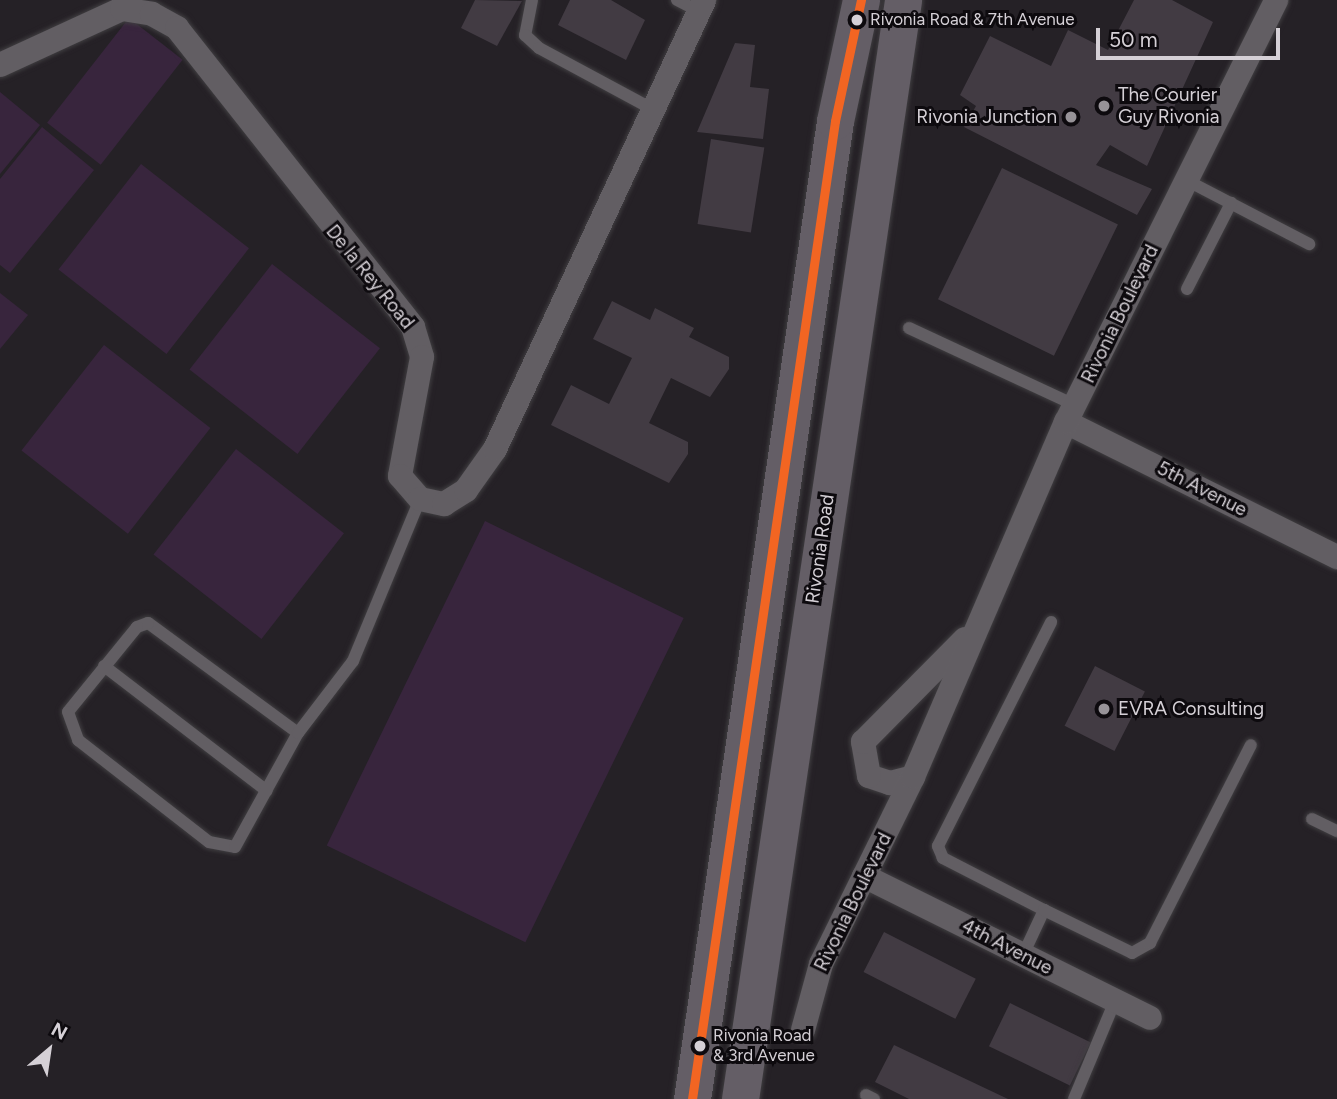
<!DOCTYPE html>
<style>
body{margin:0}
#map{position:relative;width:1337px;height:1099px;overflow:hidden;background:#252126;font-family:Figtree,sans-serif}
div>[style]{position:absolute}
[style*='--x']{left:calc(var(--x)*1px);top:calc(var(--y)*1px);width:calc(var(--w)*1px);rotate:calc(var(--a)*1deg)}
.green>*{inset:0;background:#38253d;transform-origin:0 0}
.building>*{inset:0;background:#423b43;transform-origin:0 0}
.roads{filter:drop-shadow(0 0 2px #403e41) drop-shadow(0 0 2px #403e41)}
.lane>*{height:12px;margin:-6px;padding:0 6px;transform-origin:6px;border-radius:6px;background:#625e63}
.street>*{height:24px;margin:-12px;padding:0 12px;transform-origin:12px;border-radius:12px;background:#625e63}
.primary>*{height:37px;margin:-18.5px;padding:0 18.5px;transform-origin:18.5px;border-radius:18.5px;background:#645e66}
.bus-1>*{height:9px;margin:-4.5px;padding:0 4.5px;transform-origin:4.5px;border-radius:4.5px;background:#f26522}
.dots>*{width:19px;height:19px;translate:-50% -50%;box-sizing:border-box;border:4px solid #0d0a0e;border-radius:50%}
span{translate:-50% -50%;white-space:nowrap;text-align:center;line-height:1.15;-webkit-text-stroke:6px #0d0a0e;paint-order:stroke}
.bus-label{font-size:17px;color:#d5d0d6}
.left{translate:0 -50%;text-align:left}
.poi-label{font-size:19px;color:#d5d0d6}
.right{translate:-100% -50%;text-align:right}
.street-label{font-size:19px;color:#d5d0d6}
.north{position:absolute;left:14px;top:1015px;width:70px;height:70px;-webkit-text-stroke:5px #0d0a0e;paint-order:stroke;rotate:29deg;font-size:19px;font-weight:700;line-height:28px;text-align:center;color:#d5d0d6}
.north::after{content:'';display:block;margin:auto;width:24px;height:32px;background:#d5d0d6;clip-path:polygon(50% 0,100% 100%,50% 72%,0 100%)}
.scale{position:absolute;left:1096px;top:28px;width:184px;height:32px;box-sizing:border-box;border:4px solid #d5d0d6;border-top:0;padding-left:9px;font-size:21px;line-height:24px;white-space:nowrap;color:#d5d0d6;-webkit-text-stroke:5px #0d0a0e;paint-order:stroke}
</style>
<div id="map">
<div class="green">
<i style="left:129px;top:18px;width:68px;height:133px;rotate:38deg"></i>
<i style="clip-path:polygon(0 92px,40px 125px,0 174px)"></i>
<i style="clip-path:polygon(42px 127px,94px 170px,10px 273px,0 265px,0 179px)"></i>
<i style="left:141px;top:164px;width:137px;height:134px;rotate:38deg"></i>
<i style="left:272px;top:264px;width:137px;height:134px;rotate:38deg"></i>
<i style="clip-path:polygon(0 293px,28px 315px,0 349px)"></i>
<i style="left:104px;top:345px;width:135px;height:134px;rotate:38deg"></i>
<i style="left:236px;top:449px;width:137px;height:134px;rotate:38deg"></i>
<i style="left:485px;top:521px;width:221px;height:361px;rotate:26deg"></i>
</div>
<div class="building">
<i style="clip-path:polygon(475px 0,522px 1px,497px 46px,461px 28px)"></i>
<i style="clip-path:polygon(570px 0,611px 0,645px 20px,626px 60px,558px 25px)"></i>
<i style="clip-path:polygon(1134px 0,1172px 0,1213px 22px,1147px 166px,1110px 145px,1096px 165px,1152px 189px,1137px 215px,964px 127px,976px 106px,960px 95px,990px 36px,1051px 66px,1068px 30px,1108px 50px)"></i>
<i style="clip-path:polygon(735px 43px,755px 45px,750px 87px,769px 89px,763px 139px,697px 132px)"></i>
<i style="left:711px;top:139px;width:54px;height:86px;rotate:9deg"></i>
<i style="left:1002px;top:168px;width:129px;height:146px;rotate:26deg"></i>
<i style="clip-path:polygon(612px 301px,650px 320px,655px 308px,694px 328px,689px 337px,729px 357px,729px 369px,710px 397px,671px 378px,649px 423px,688px 442px,688px 454px,669px 483px,551px 425px,571px 385px,609px 404px,632px 358px,593px 339px)"></i>
<i style="left:1095px;top:666px;width:56px;height:67px;rotate:27deg"></i>
<i style="left:884px;top:932px;width:103px;height:45px;rotate:27deg"></i>
<i style="left:1010px;top:1003px;width:90px;height:48px;rotate:26deg"></i>
<i style="clip-path:polygon(894px 1045px,1008px 1099px,909px 1099px,875px 1082px)"></i>
</div>
<div class="roads">
<div class="lane">
<i style="--x:532;--y:0;--w:36;--a:101"></i>
<i style="--x:525;--y:35;--w:19;--a:43"></i>
<i style="--x:539;--y:48;--w:131;--a:28.3"></i>
<i style="--x:677;--y:0;--w:25;--a:27"></i>
<i style="--x:1186;--y:180;--w:139;--a:27.5"></i>
<i style="--x:1187;--y:289;--w:97;--a:-62.9"></i>
<i style="--x:909;--y:328;--w:183;--a:24.9"></i>
<i style="--x:104;--y:666;--w:205;--a:37.5"></i>
<i style="--x:298;--y:733;--w:186;--a:-143.7"></i>
<i style="--x:148;--y:623;--w:12;--a:160"></i>
<i style="--x:137;--y:627;--w:109;--a:129.1"></i>
<i style="--x:68;--y:712;--w:30;--a:70"></i>
<i style="--x:78;--y:740;--w:166;--a:37.9"></i>
<i style="--x:209;--y:842;--w:26;--a:11"></i>
<i style="--x:235;--y:847;--w:130;--a:-61.1"></i>
<i style="--x:298;--y:733;--w:91;--a:-52.6"></i>
<i style="--x:353;--y:661;--w:175;--a:-67.5"></i>
<i style="--x:1312;--y:819;--w:28;--a:26"></i>
<i style="--x:1044;--y:910;--w:114;--a:-152.8"></i>
<i style="--x:943;--y:858;--w:13;--a:-113"></i>
<i style="--x:938;--y:846;--w:251;--a:-63.2"></i>
<i style="--x:1023;--y:955;--w:50;--a:-65"></i>
<i style="--x:1044;--y:910;--w:98;--a:26"></i>
<i style="--x:1132;--y:953;--w:21;--a:-29"></i>
<i style="--x:1150;--y:943;--w:222;--a:-63"></i>
<i style="--x:866;--y:1095;--w:9;--a:27"></i>
<i style="--x:1074;--y:1099;--w:106;--a:-67.3"></i>
</div>
<div class="street">
<i style="--x:0;--y:65;--w:134;--a:-24.7"></i>
<i style="--x:122;--y:9;--w:30;--a:9"></i>
<i style="--x:152;--y:14;--w:29;--a:29"></i>
<i style="--x:177;--y:28;--w:381;--a:51.7"></i>
<i style="--x:413;--y:327;--w:31;--a:73"></i>
<i style="--x:422;--y:357;--w:121;--a:100.5"></i>
<i style="--x:400;--y:476;--w:30;--a:49"></i>
<i style="--x:420;--y:499;--w:25;--a:12"></i>
<i style="--x:444;--y:504;--w:26;--a:-32"></i>
<i style="--x:466;--y:490;--w:50;--a:-54.7"></i>
<i style="--x:495;--y:449;--w:495;--a:-65"></i>
<i style="--x:1066;--y:422;--w:303;--a:26.5"></i>
<i style="--x:913;--y:777;--w:24;--a:165"></i>
<i style="--x:890;--y:783;--w:22;--a:-162"></i>
<i style="--x:869;--y:776;--w:35;--a:-100"></i>
<i style="--x:863;--y:742;--w:145;--a:-45.3"></i>
<i style="--x:864;--y:876;--w:319;--a:26.4"></i>
<i style="--x:803;--y:1030;--w:68;--a:-74.7"></i>
<i style="--x:821;--y:964;--w:208;--a:-63.8"></i>
<i style="--x:913;--y:777;--w:387;--a:-66.7"></i>
<i style="--x:1066;--y:422;--w:471;--a:-63.5"></i>
</div>
<div class="primary">
<i style="--x:692;--y:1099;--w:988;--a:-81.68"></i>
<i style="--x:835;--y:121;--w:124;--a:-77.9"></i>
<i style="--x:740;--y:1099;--w:1111;--a:-81.56"></i>
</div>
</div>
<div class="bus-1">
<i style="--x:692;--y:1099;--w:988;--a:-81.68"></i>
<i style="--x:835;--y:121;--w:124;--a:-77.9"></i>
</div>
<div class="dots">
<i style="left:857px;top:20px;background:#d5d0d6"></i>
<i style="left:1104px;top:106px;background:#979398"></i>
<i style="left:1071px;top:117px;background:#979398"></i>
<i style="left:1104px;top:709px;background:#979398"></i>
<i style="left:700px;top:1046px;background:#d5d0d6"></i>
</div>
<div class="bus-label">
<span class="left" style="left:870px;top:20px">Rivonia Road &amp; 7th Avenue</span>
<span class="left" style="left:713px;top:1046px">Rivonia Road<br>&amp; 3rd Avenue</span>
</div>
<div class="poi-label">
<span class="left" style="left:1118px;top:106px">The Courier<br>Guy Rivonia</span>
<span class="right" style="left:1057px;top:117px">Rivonia Junction</span>
<span class="left" style="left:1118px;top:709px">EVRA Consulting</span>
</div>
<div class="street-label">
<span style="left:370px;top:277px;rotate:51deg">De la Rey Road</span>
<span style="left:1120px;top:314px;rotate:-64deg">Rivonia Boulevard</span>
<span style="left:1202px;top:489px;rotate:27deg">5th Avenue</span>
<span style="left:820px;top:549px;rotate:-82deg">Rivonia Road</span>
<span style="left:853px;top:902px;rotate:-64deg">Rivonia Boulevard</span>
<span style="left:1007px;top:947px;rotate:27deg">4th Avenue</span>
</div>
<div class="north">N</div>
<div class="scale">50 m</div>
</div>
